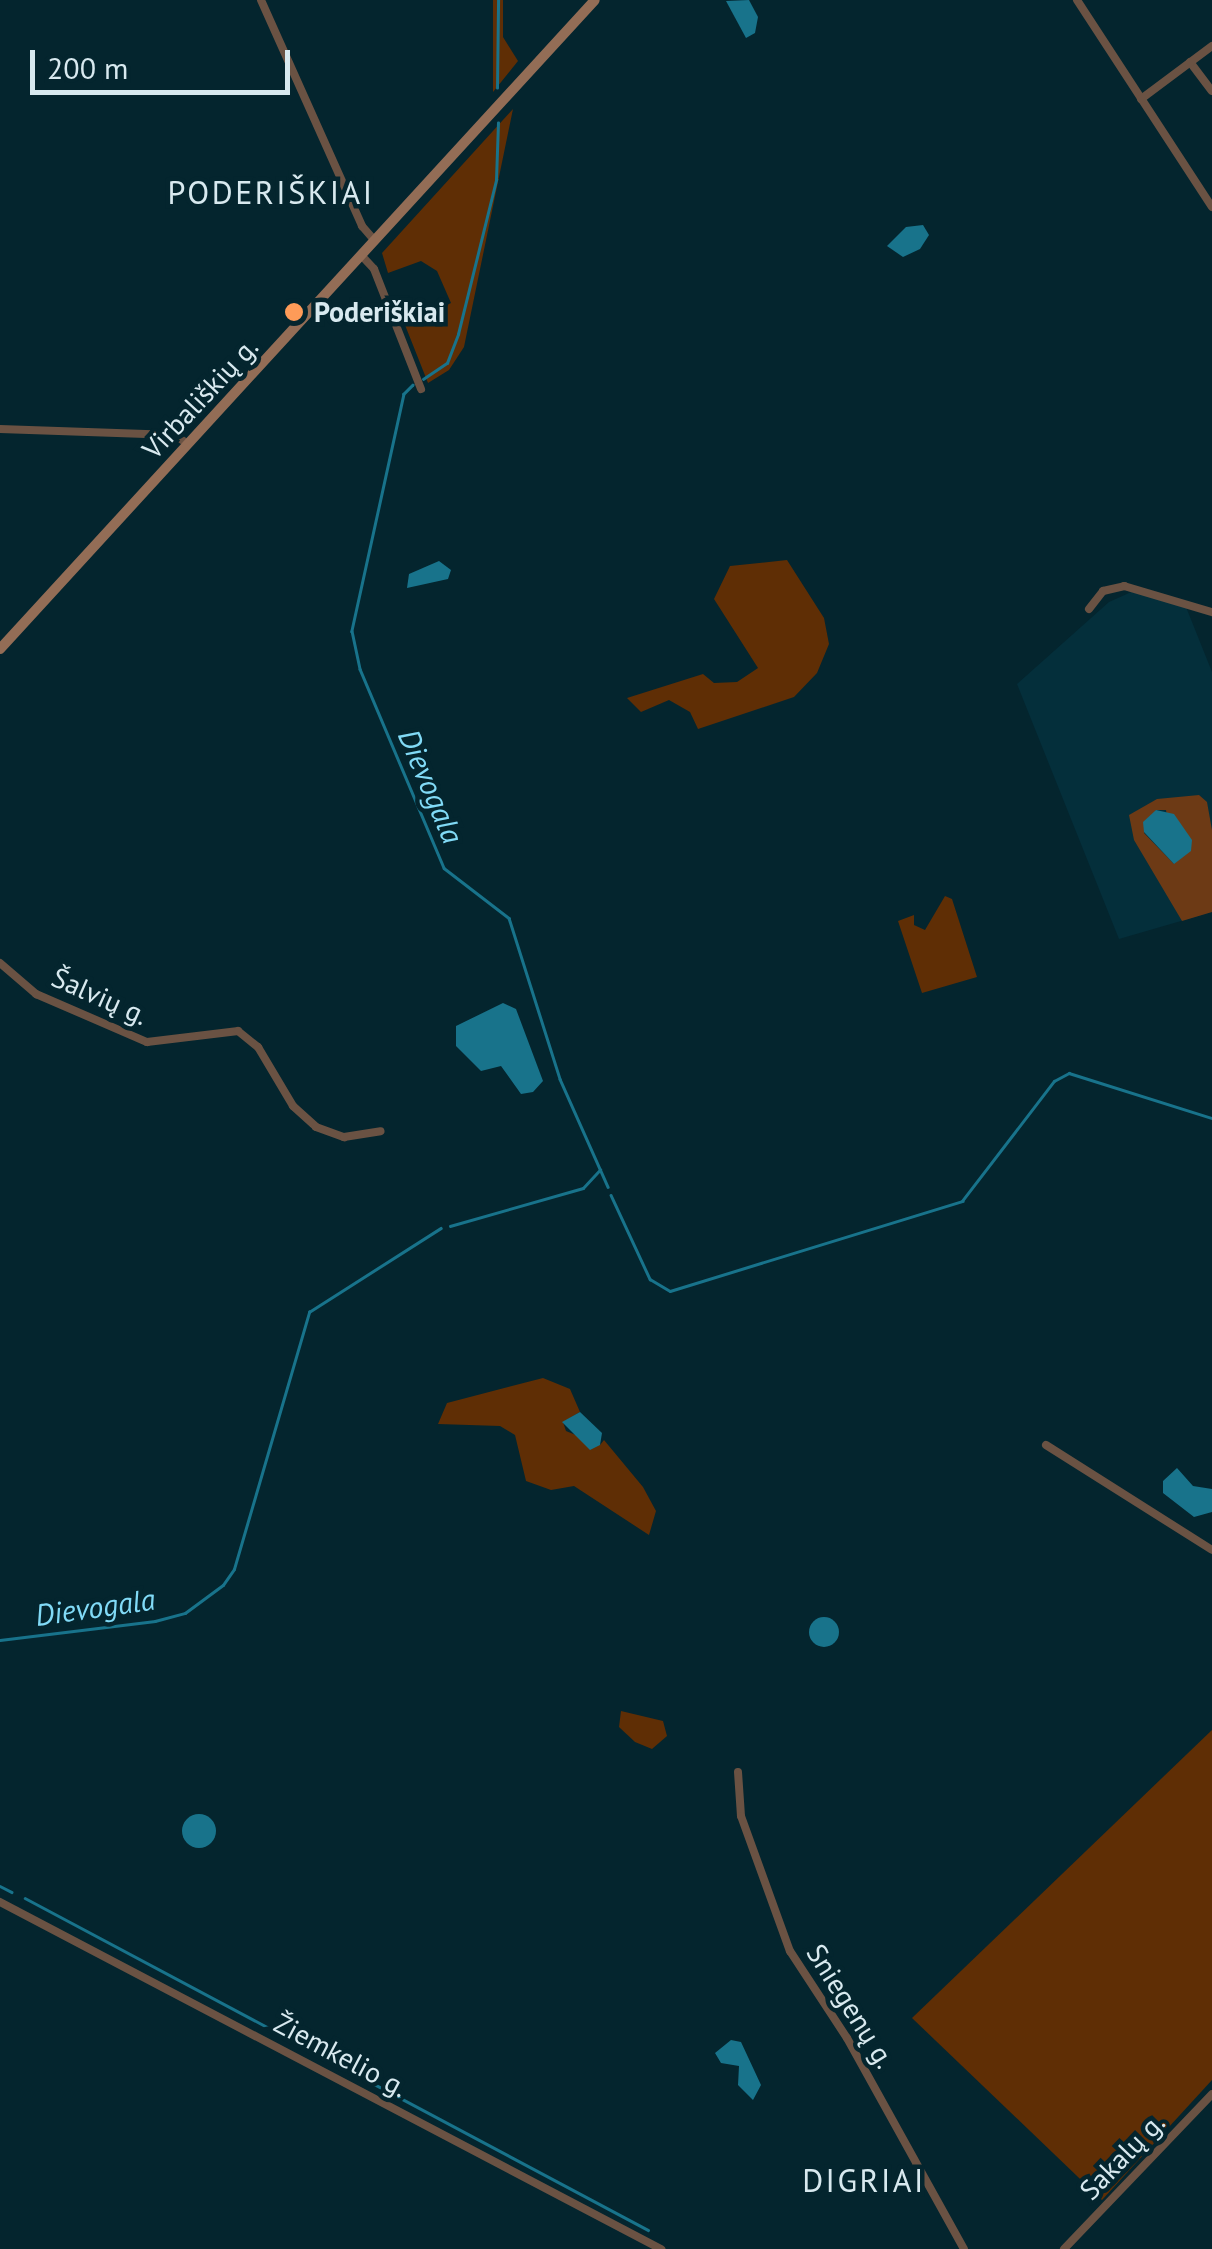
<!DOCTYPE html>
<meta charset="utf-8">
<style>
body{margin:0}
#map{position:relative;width:1212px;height:2249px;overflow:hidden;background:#04252e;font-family:"PT Sans",sans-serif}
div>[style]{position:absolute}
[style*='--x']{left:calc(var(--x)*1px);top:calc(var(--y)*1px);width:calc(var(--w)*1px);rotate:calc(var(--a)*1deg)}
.built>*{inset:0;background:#042f3b}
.green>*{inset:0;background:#5f2e05}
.forest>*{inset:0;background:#6d3a15}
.water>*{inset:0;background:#18738b}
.round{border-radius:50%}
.stream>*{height:2.5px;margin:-1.25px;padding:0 1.25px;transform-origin:1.25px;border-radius:1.25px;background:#18738b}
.minor>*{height:8px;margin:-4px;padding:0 4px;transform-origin:4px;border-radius:4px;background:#6a5243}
.secondary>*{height:10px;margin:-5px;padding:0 5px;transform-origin:5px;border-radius:5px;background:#936d56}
.dots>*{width:28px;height:28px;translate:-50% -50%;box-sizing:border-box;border:5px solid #04252e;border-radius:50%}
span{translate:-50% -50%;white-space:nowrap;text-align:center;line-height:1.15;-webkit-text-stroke:9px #04252e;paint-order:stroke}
.poi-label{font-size:28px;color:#d8e9ef;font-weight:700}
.left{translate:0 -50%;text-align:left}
.street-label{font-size:28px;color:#d8e9ef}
.water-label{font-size:30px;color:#81daf6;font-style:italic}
.quarter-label{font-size:32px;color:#d8e9ef;letter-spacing:2.5px}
.scale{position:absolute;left:30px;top:50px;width:260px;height:45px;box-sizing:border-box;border:5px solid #d8e9ef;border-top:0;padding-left:12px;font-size:30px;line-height:35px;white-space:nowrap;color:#d8e9ef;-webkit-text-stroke:8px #04252e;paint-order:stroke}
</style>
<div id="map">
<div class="built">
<i style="clip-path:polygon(1138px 589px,1184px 602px,1212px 672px,1212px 912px,1119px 939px,1017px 684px,1109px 602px)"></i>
</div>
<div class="green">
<i style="clip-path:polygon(493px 0,503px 0,503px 37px,518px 61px,493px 92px)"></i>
<i style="clip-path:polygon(513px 109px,464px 347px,449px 370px,428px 383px,405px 325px,451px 303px,437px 271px,421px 261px,388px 273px,382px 253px)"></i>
<i style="clip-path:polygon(787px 560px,824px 618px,829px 644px,817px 673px,794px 697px,698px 729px,690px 712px,669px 700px,641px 712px,627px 698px,703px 674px,714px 683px,737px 682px,758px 668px,714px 599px,730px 566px)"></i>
<i style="clip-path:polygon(945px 896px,952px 899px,977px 977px,922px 993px,898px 921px,914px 915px,914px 925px,925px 930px)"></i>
<i style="clip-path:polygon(543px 1378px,570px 1389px,580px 1412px,563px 1422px,566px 1431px,600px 1445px,604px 1440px,643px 1487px,656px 1511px,649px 1535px,574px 1486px,551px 1490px,526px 1481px,515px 1435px,500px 1426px,438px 1424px,447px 1403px)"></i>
<i style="clip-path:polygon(621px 1711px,663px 1721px,667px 1736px,652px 1749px,635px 1742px,619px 1727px)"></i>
<i style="clip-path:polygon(1212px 1730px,1212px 2080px,1102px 2200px,912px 2018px)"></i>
</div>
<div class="forest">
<i style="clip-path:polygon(evenodd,1199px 795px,1207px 802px,1212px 830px,1212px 912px,1182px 921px,1134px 840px,1129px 815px,1157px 799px,1199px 795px,1156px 810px,1166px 810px,1174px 864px,1144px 833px,1156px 810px)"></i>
</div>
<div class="water">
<i style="clip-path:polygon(749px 0,758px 17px,755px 33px,746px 38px,726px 1px)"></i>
<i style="clip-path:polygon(923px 225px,929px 235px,920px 249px,903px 257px,887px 246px,906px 227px)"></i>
<i style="clip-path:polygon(439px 561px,451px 570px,448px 579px,407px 588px,409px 574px)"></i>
<i style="clip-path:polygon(1156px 810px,1174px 814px,1192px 840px,1191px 851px,1174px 864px,1144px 832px,1143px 822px)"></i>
<i style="clip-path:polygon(503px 1003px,516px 1009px,543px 1081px,533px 1092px,521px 1094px,501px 1066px,481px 1071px,456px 1046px,456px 1026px)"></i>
<i style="clip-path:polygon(580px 1412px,602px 1433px,600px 1445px,590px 1450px,562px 1422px)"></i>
<i style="clip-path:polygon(1177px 1468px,1193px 1486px,1212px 1489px,1212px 1512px,1194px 1517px,1163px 1493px,1163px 1481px)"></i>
<i class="round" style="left:809px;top:1617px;width:30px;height:30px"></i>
<i class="round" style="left:182px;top:1814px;width:34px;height:34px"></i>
<i style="clip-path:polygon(731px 2040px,741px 2042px,761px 2085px,753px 2100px,738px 2085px,739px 2066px,721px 2063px,715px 2053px)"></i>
</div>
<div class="stream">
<i style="--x:497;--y:88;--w:88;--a:-89.3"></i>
<i style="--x:423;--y:379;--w:29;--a:-34"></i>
<i style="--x:447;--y:363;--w:31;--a:-69"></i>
<i style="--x:458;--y:334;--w:159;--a:-76.1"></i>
<i style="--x:496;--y:180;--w:57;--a:-88"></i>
<i style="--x:413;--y:385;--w:13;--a:135"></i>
<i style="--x:404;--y:394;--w:243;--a:102.4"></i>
<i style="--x:352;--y:631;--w:39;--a:78"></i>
<i style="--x:360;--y:669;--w:216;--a:67.1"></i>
<i style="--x:444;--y:868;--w:82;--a:37.6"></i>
<i style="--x:509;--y:918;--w:169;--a:72.4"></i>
<i style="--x:560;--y:1079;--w:118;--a:66"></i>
<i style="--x:611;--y:1195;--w:93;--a:65.1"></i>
<i style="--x:650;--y:1279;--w:23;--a:31"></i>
<i style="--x:670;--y:1291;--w:306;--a:-17.1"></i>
<i style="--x:962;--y:1201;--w:151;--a:-52.5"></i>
<i style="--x:1054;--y:1081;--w:17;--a:-28"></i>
<i style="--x:1069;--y:1073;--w:150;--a:17.5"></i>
<i style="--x:450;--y:1226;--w:138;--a:-15.9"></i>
<i style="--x:583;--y:1188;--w:25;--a:-47"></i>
<i style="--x:0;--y:1640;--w:156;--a:-7"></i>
<i style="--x:155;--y:1621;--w:31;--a:-15"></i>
<i style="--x:185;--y:1613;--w:47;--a:-36.4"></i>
<i style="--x:223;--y:1585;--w:19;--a:-55"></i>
<i style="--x:234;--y:1569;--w:268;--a:-73.7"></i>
<i style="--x:309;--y:1312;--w:156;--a:-32.5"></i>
<i style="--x:0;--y:1886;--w:13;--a:27"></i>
<i style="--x:25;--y:1898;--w:706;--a:28.05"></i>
</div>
<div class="minor">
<i style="--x:261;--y:0;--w:248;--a:65.9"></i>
<i style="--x:362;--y:226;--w:18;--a:49"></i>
<i style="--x:1077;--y:0;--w:247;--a:56.9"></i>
<i style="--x:1190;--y:62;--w:36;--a:53"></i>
<i style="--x:1141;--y:99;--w:89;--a:-36.7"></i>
<i style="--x:361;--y:255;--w:19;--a:47"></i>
<i style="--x:374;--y:269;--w:129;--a:68.6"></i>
<i style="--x:0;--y:429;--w:175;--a:2"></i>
<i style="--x:175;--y:435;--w:16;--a:35"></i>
<i style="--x:1089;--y:609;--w:23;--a:-52"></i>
<i style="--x:1103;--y:591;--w:22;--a:-13"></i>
<i style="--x:1124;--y:586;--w:92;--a:16.5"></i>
<i style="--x:0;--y:963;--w:48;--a:40.7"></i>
<i style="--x:36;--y:994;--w:121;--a:23.4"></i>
<i style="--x:147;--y:1042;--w:92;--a:-6.9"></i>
<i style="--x:238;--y:1031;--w:26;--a:39"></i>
<i style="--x:258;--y:1047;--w:69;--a:59.3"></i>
<i style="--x:293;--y:1106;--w:31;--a:42"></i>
<i style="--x:316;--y:1127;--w:30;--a:20"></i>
<i style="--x:344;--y:1137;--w:37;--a:-9"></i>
<i style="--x:1046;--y:1445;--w:196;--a:32.3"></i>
<i style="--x:738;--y:1772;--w:44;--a:86.1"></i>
<i style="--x:741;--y:1816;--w:144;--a:70.1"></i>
<i style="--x:790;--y:1951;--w:104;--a:56.8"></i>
<i style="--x:847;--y:2038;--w:241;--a:61"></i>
<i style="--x:0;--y:1902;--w:747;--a:27.7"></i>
<i style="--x:1064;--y:2249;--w:214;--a:-46.3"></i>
</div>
<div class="secondary">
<i style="--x:0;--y:649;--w:880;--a:-47.49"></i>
</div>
<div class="dots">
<i style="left:294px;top:312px;background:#fe9b58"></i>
</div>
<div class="poi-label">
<span class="left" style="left:314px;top:312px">Poderiškiai</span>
</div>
<div class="street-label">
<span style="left:200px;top:398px;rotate:-47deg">Virbališkių g.</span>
<span style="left:100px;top:996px;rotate:24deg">Šalvių g.</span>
<span style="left:851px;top:2006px;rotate:58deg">Sniegenų g.</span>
<span style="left:341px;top:2055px;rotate:28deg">Žiemkelio g.</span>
<span style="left:1122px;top:2156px;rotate:-46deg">Sakalų g.</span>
</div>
<div class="water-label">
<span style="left:431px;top:786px;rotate:67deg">Dievogala</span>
<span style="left:95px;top:1607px;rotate:-8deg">Dievogala</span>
</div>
<div class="quarter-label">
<span style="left:271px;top:192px">PODERIŠKIAI</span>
<span style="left:864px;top:2180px">DIGRIAI</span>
</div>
<div class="scale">200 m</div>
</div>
